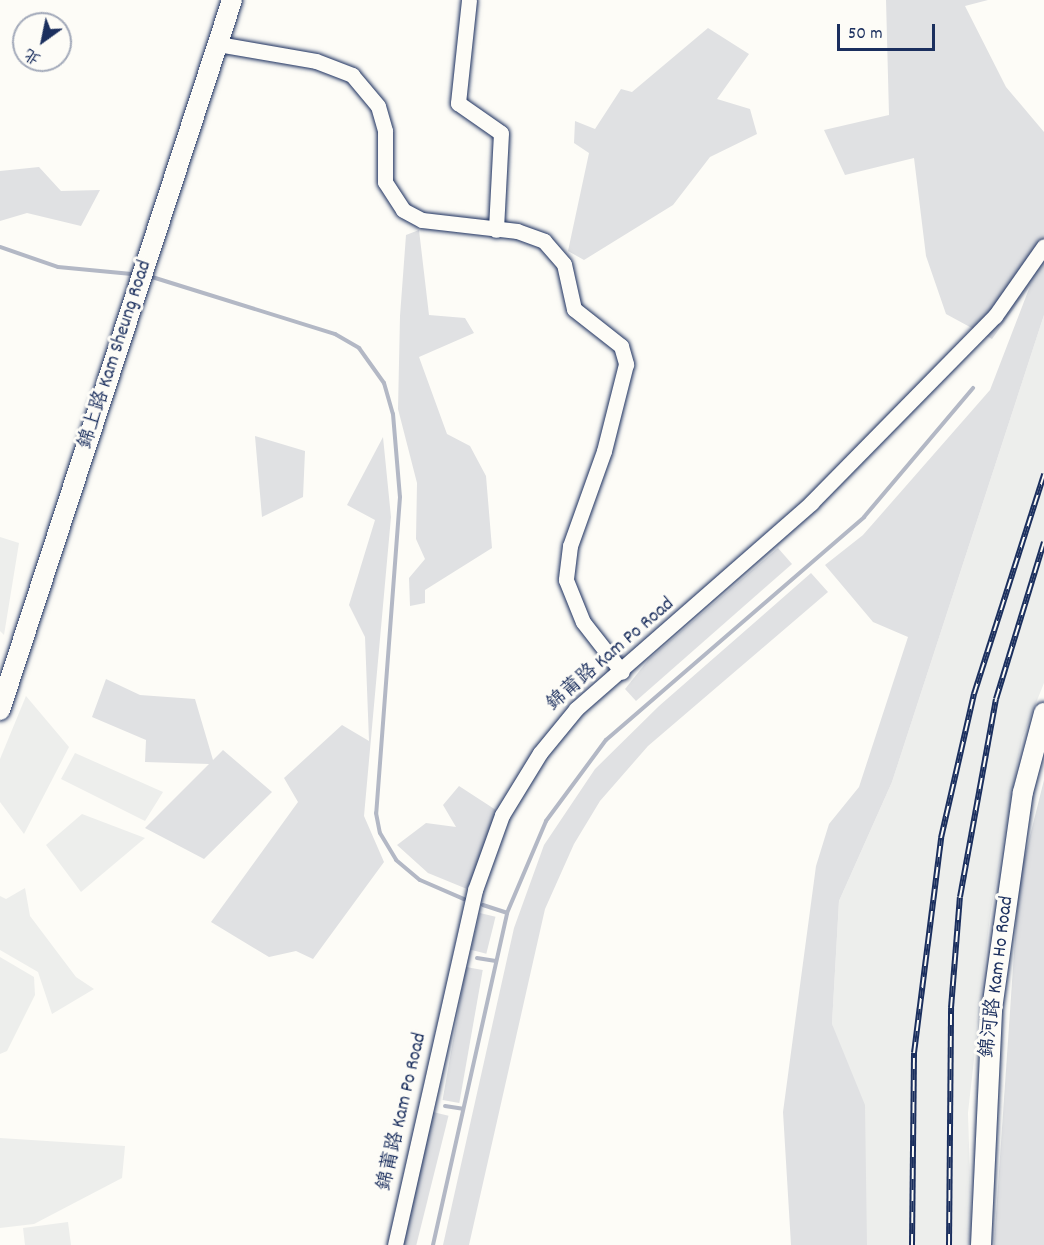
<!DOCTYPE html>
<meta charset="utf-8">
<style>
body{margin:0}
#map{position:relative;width:1044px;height:1245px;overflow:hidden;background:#fdfcf7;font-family:Dekko,"LXGW WenKai TC",sans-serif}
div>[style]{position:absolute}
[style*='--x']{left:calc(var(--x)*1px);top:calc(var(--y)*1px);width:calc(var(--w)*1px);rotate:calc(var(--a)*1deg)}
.built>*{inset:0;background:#edeeec}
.green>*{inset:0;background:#e0e1e3;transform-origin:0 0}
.stream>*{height:4px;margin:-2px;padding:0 2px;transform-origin:2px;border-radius:2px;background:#b3b8c5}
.roads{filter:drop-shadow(0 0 2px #1b2f5e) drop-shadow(0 0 2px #1b2f5e)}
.minor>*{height:15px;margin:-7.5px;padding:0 7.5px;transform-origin:7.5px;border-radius:7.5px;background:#fdfcf7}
.major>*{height:20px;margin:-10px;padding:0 10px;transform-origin:10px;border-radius:10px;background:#fdfcf7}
.rail>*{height:6px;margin-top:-3px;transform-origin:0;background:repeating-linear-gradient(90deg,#fdfcf7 0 11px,#1b2f5e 0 22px);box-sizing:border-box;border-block:2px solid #1b2f5e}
span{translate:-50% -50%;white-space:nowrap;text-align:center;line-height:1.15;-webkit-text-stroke:6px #fdfcf7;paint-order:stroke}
.street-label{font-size:20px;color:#1b2f5e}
.north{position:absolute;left:12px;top:12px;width:60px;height:60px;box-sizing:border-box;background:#fdfcf7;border:2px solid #a3aaba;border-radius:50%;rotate:213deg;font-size:16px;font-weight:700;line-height:24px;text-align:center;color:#1b2f5e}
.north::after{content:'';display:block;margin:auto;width:21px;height:27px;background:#1b2f5e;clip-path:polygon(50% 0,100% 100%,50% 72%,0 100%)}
.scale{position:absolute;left:837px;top:24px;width:98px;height:27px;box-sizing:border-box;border:3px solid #1b2f5e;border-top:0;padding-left:8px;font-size:18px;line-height:21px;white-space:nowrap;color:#1b2f5e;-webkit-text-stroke:4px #fdfcf7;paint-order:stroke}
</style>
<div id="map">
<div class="built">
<i style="clip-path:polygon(1044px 315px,1044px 683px,1022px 738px,990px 916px,968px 1113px,972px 1245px,867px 1245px,832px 1024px,839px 901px,892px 782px)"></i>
<i style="clip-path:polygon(0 537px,19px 543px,4px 635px,0 631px)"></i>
<i style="clip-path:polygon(26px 696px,69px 747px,24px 834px,0 802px,0 759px)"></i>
<i style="clip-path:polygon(75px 753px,163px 792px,145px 821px,61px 779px)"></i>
<i style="clip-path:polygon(82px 814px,145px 838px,81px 892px,46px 845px)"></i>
<i style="clip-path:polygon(25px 888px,30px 916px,76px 977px,94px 989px,52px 1014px,38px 972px,0 950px,0 896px,6px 899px)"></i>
<i style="clip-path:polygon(0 957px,34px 977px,35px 995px,7px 1051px,0 1054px)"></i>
<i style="clip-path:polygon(0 1138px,125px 1146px,122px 1178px,34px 1224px,0 1228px)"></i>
<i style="clip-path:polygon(68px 1222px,71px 1245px,25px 1245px,23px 1228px)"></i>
</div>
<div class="green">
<i style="clip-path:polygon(886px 0,988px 0,965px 6px,1006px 87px,1044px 132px,1044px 315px,892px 782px,839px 901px,832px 1024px,865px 1105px,867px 1245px,791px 1245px,783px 1112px,816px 866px,829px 824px,859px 787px,908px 637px,873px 622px,825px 565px,863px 535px,990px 390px,1030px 286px,992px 339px,946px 314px,926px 256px,914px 158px,845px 175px,824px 130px,889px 115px)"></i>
<i style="clip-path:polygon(708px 28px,749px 54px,717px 99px,750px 109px,757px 134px,710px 157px,673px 205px,584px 260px,568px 251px,589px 153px,574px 143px,575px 121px,595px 129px,621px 89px,632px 92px)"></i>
<i style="clip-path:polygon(39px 167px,61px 191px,100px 190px,81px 226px,27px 213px,0 221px,0 171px)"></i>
<i style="clip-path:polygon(419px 230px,429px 315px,465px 318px,474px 333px,419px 357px,447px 434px,470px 446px,486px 476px,492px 548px,425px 590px,425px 603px,410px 606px,409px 578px,425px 559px,416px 539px,417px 483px,398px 409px,400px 316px,406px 235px)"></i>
<i style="clip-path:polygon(255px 436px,305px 451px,303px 497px,262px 517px)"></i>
<i style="clip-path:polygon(383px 437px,391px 517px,364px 816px,384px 862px,313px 959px,296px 951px,269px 957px,211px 922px,298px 802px,284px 778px,342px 725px,369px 741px,365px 637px,349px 605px,375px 520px,347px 505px)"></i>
<i style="clip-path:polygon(778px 548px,792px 564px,636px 701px,625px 689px,649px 659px)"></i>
<i style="clip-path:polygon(811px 573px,828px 592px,648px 746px,600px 801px,574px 844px,545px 909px,469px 1245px,443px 1245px,514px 928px,544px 845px,595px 769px,659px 706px)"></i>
<i style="clip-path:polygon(106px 679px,140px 695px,195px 699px,213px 760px,223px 750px,272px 792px,204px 859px,145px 828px,209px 764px,145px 762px,146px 740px,92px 717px)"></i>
<i style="clip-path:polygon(1044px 780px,1044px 1245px,994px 1245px,1019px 880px)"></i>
<i style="clip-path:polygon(459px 786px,499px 812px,467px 889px,428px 873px,397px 845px,426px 823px,456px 827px,443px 805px)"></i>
<i style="left:480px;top:913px;width:16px;height:38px;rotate:14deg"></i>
<i style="left:466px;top:967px;width:17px;height:135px;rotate:10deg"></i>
<i style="left:433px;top:1112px;width:16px;height:136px;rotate:14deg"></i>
</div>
<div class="stream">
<i style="--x:0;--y:247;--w:61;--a:19"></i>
<i style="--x:58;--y:267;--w:74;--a:5.4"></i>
<i style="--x:152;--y:277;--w:192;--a:17.3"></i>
<i style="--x:335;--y:334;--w:28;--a:30"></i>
<i style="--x:359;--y:348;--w:43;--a:54.5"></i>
<i style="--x:384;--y:383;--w:32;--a:74"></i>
<i style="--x:393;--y:414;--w:83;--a:85.2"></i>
<i style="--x:400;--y:497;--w:317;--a:94.3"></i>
<i style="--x:376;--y:813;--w:20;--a:79"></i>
<i style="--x:380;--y:833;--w:31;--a:59"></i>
<i style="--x:396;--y:860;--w:31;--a:40"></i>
<i style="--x:420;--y:880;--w:48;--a:23.4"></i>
<i style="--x:483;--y:905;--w:25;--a:18"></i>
<i style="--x:477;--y:958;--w:19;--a:9"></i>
<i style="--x:445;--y:1106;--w:18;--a:9"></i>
<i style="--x:433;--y:1245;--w:340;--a:-77.4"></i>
<i style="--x:507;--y:913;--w:100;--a:-67"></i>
<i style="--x:546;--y:821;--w:101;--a:-53.5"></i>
<i style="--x:606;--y:740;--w:341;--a:-40.8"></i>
<i style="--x:864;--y:517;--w:169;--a:-49.8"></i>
</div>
<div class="roads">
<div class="minor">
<i style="--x:469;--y:0;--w:104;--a:96.1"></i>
<i style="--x:458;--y:103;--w:52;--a:34.9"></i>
<i style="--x:501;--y:133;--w:97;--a:93"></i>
<i style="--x:218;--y:44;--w:99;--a:9.8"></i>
<i style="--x:316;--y:61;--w:39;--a:21"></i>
<i style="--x:352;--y:75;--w:40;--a:50"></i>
<i style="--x:378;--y:106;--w:26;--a:74"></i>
<i style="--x:385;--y:131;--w:51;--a:90"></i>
<i style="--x:385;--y:182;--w:33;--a:57"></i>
<i style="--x:403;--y:210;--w:21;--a:28"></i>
<i style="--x:422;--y:220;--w:96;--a:6.6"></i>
<i style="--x:517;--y:231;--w:29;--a:20"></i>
<i style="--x:544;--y:241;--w:30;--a:49"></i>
<i style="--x:564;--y:264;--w:46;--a:77.5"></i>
<i style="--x:574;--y:309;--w:60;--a:38.2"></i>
<i style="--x:621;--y:346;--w:19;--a:74"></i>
<i style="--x:626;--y:364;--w:90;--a:104.2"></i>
<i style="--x:604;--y:451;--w:101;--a:109.7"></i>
<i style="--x:570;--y:546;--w:34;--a:97"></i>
<i style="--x:566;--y:580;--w:45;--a:68"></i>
<i style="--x:583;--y:622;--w:63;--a:52"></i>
<i style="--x:395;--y:1245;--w:364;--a:-77.3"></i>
<i style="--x:475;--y:890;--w:80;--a:-70.2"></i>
<i style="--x:502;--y:815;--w:73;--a:-58.5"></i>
<i style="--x:540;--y:753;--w:57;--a:-50.7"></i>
<i style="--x:576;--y:709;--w:313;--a:-41.2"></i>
<i style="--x:811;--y:503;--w:262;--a:-45.5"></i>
<i style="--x:995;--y:316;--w:85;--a:-55"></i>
</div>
<div class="major">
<i style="--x:0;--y:710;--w:747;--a:-71.9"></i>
<i style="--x:981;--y:1245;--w:236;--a:-87.3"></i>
<i style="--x:992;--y:1009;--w:219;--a:-81.9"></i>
<i style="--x:1023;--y:792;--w:82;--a:-75.1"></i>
</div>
</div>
<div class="rail">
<i style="--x:912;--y:1245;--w:192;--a:-89.4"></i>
<i style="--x:914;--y:1053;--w:217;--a:-82.8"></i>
<i style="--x:941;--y:838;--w:148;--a:-77.1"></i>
<i style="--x:974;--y:694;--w:231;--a:-72.3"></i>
<i style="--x:949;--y:1245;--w:237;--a:-89.5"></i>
<i style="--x:951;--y:1008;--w:111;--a:-85.4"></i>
<i style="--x:960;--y:897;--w:201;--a:-79.7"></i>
<i style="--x:996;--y:699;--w:164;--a:-73"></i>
</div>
<div class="street-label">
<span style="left:116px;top:355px;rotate:-72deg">錦上路 Kam Sheung Road</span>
<span style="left:611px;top:655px;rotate:-41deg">錦莆路 Kam Po Road</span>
<span style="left:998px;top:977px;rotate:-83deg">錦河路 Kam Ho Road</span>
<span style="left:403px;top:1112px;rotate:-77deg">錦莆路 Kam Po Road</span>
</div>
<div class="north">北</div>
<div class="scale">50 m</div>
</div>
